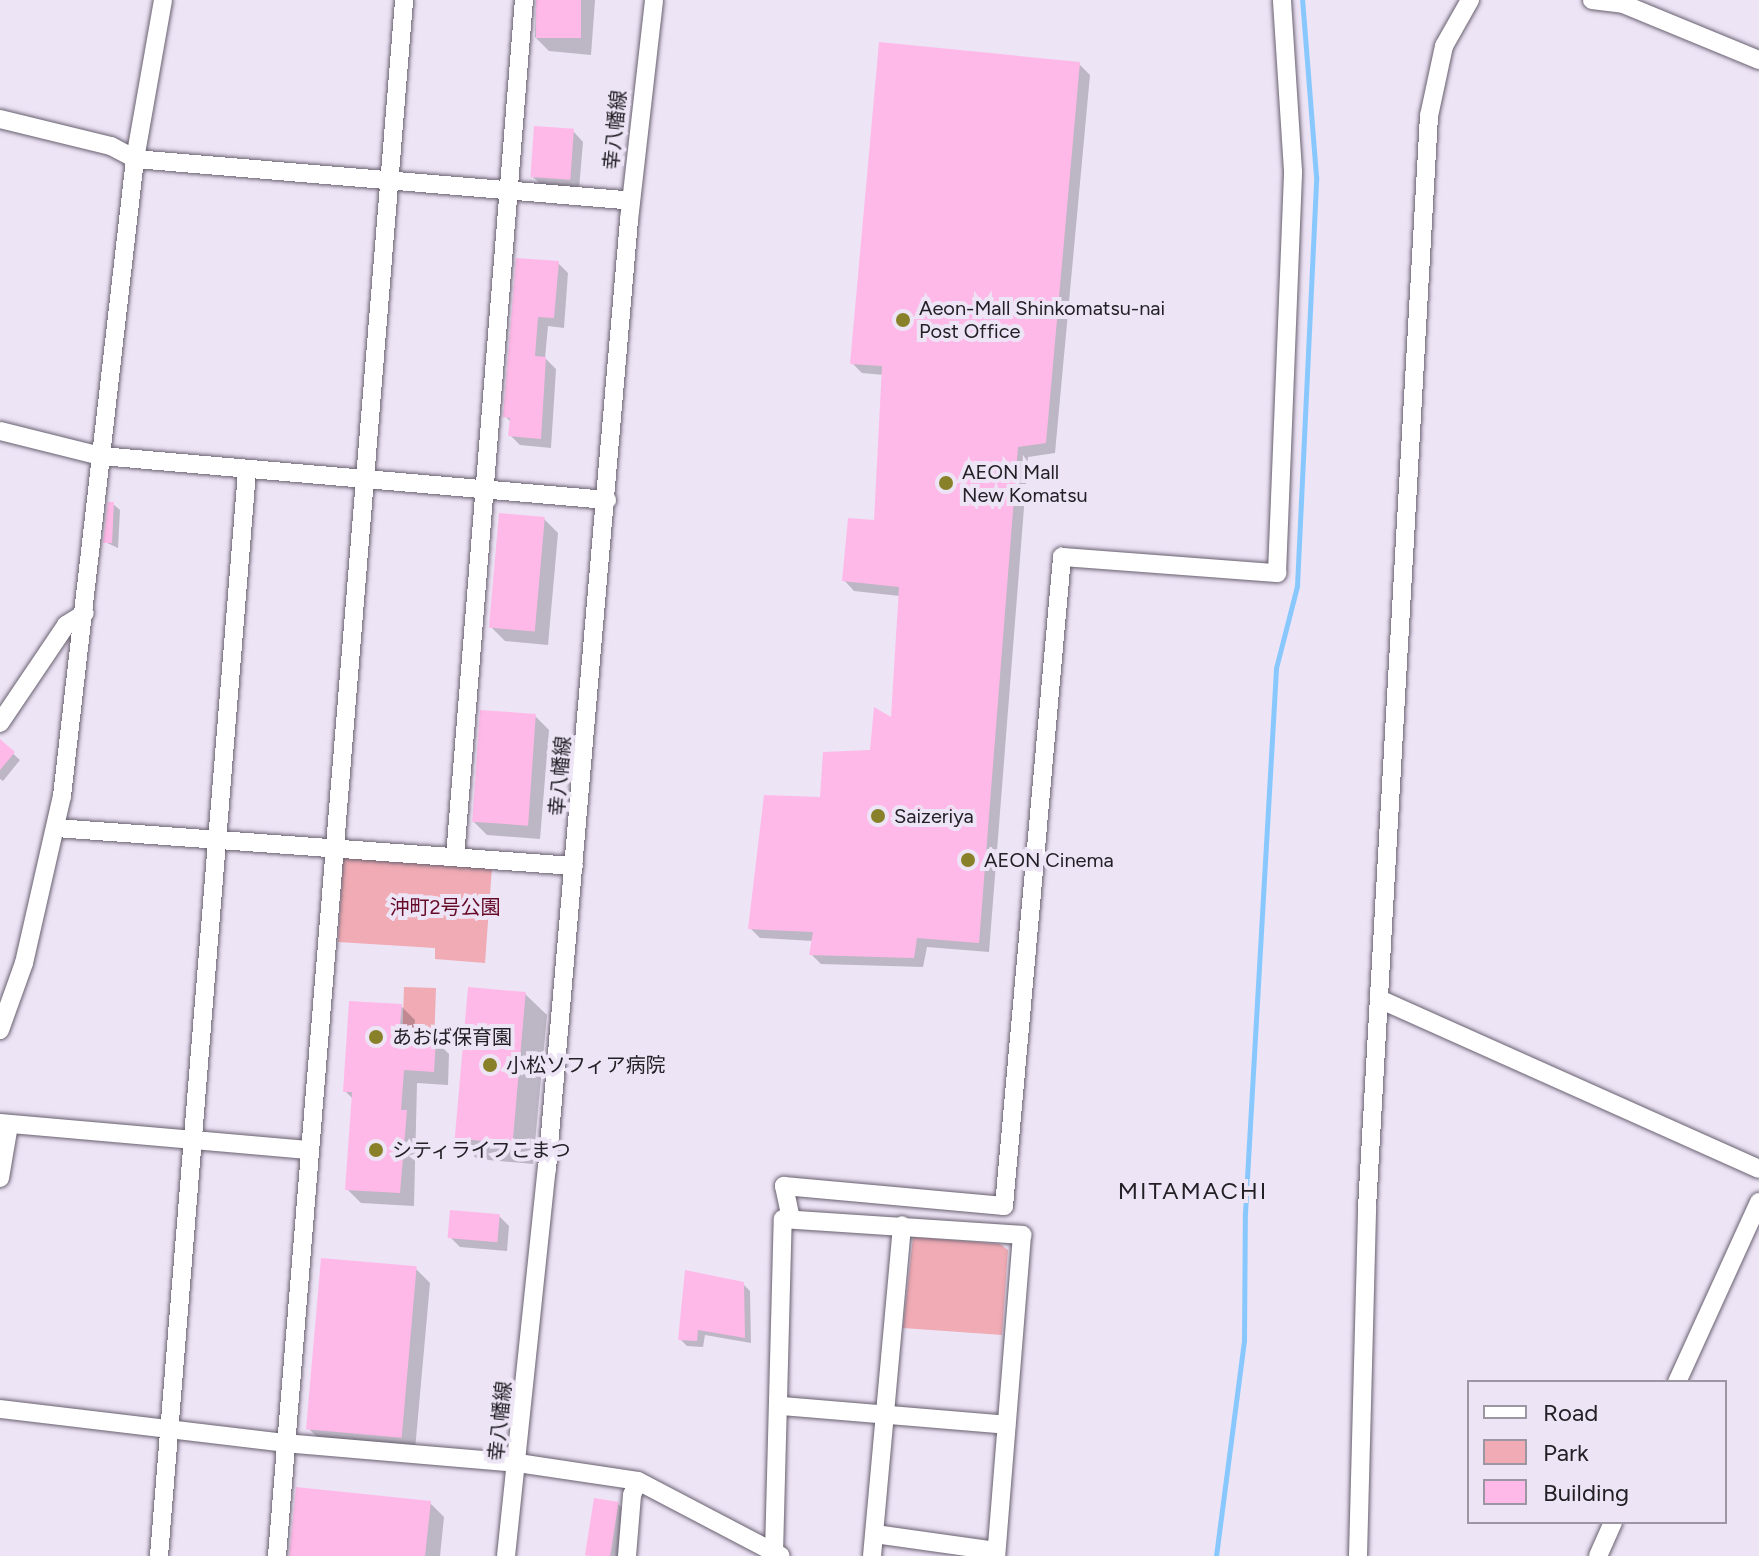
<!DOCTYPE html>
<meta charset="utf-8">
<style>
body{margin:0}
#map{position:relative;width:1759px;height:1556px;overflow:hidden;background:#ede4f6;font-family:Figtree,"Noto Sans JP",sans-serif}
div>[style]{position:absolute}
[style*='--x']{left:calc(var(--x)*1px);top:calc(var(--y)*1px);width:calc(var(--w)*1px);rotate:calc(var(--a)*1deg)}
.green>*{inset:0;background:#f0abb4;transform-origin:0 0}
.shadow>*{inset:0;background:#0003}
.stream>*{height:5px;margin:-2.5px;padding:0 2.5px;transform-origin:2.5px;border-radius:2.5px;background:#89c8fe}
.building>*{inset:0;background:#ffb9e8;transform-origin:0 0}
.roads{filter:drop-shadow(0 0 2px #68606f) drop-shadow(0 0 2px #68606f)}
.minor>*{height:18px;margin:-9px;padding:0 9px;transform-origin:9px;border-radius:9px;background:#fff}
.dots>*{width:22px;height:22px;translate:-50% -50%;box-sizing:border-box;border:4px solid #ede4f6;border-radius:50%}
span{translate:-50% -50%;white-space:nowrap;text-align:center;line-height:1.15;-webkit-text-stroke:8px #ede4f6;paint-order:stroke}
.street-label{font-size:20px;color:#232026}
.poi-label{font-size:20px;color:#232026}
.left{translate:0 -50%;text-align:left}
.park-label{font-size:20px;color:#660926}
.quarter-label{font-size:24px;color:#232026;letter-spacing:2px}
.legend{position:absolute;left:1467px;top:1380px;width:260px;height:144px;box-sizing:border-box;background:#ede4f6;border:2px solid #9c96a3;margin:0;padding:10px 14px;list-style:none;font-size:24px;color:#232026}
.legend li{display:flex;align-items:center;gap:16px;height:40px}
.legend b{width:40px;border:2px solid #9c96a3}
</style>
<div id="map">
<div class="green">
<i style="clip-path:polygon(343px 858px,492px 867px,485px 963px,435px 959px,435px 948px,338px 942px)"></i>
<i style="left:404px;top:987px;width:32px;height:47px;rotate:2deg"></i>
<i style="clip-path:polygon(913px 1237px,1000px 1244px,1008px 1250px,1002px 1335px,903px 1328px)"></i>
</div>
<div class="shadow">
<i style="clip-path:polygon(536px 0,595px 0,591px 55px,549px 51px,535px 37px)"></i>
<i style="clip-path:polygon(1079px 64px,1090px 75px,1055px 453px,1028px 457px,989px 952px,927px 947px,923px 967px,821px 964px,811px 954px,813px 941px,760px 938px,750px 928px,822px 799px,872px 752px,893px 720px,900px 596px,854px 591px,844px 580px,876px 522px,884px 375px,862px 373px,852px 363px)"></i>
<i style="clip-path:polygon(573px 131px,583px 142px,579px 189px,542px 186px,532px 176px)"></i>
<i style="clip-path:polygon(518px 260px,558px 263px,568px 273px,564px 328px,548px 326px,545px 358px,556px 369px,551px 448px,520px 445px,510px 435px,511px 422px,505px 416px)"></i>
<i style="clip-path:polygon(113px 504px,120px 510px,118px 548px,105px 542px)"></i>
<i style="clip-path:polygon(544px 519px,558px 533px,548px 645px,505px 641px,491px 627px)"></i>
<i style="clip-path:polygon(535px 716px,549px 730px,540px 839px,487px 835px,473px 821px)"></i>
<i style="clip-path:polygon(0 742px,20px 760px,3px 781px,0 779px)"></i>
<i style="clip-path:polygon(525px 994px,547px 1015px,533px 1164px,477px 1159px,455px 1137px)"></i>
<i style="clip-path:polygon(401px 1006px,415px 1020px,413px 1039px,435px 1040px,449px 1054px,448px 1085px,417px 1083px,414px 1206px,361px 1203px,347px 1189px,353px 1099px,345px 1091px)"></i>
<i style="clip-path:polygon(499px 1216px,509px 1226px,507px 1251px,460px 1247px,450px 1237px)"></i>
<i style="clip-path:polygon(416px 1269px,430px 1283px,415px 1450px,322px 1442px,308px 1428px)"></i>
<i style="clip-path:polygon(743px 1284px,750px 1291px,751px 1343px,705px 1335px,703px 1347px,687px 1346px,680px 1339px)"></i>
<i style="clip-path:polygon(430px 1503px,444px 1517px,440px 1556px,291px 1556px)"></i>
<i style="clip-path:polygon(618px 1504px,627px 1512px,621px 1556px,589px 1556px)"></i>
</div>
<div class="stream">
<i style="--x:1216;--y:1556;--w:217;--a:-82.6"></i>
<i style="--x:1244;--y:1341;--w:128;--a:-89.6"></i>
<i style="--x:1245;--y:1213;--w:546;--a:-86.74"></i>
<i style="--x:1276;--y:668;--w:85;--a:-75.6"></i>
<i style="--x:1297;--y:586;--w:410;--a:-87.3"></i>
<i style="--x:1316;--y:176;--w:177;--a:-94.5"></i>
</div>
<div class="building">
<i style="left:536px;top:0;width:45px;height:38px"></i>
<i style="clip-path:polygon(879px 42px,1080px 62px,1046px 443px,1018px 447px,979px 943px,917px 938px,914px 958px,809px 955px,813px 932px,748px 929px,764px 795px,820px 797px,823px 752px,870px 750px,874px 707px,891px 717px,899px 587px,842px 581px,848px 518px,874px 520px,882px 366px,850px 364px)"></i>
<i style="left:534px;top:126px;width:40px;height:51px;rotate:4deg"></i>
<i style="clip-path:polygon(516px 258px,559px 261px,554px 318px,538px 317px,535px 356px,546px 357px,541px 439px,508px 436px,510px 418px,503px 417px)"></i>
<i style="clip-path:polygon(108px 502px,114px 502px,112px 543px,103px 543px)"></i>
<i style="left:499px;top:513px;width:46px;height:115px;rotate:5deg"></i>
<i style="left:480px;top:710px;width:56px;height:112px;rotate:4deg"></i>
<i style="clip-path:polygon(0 739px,15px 752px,0 770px)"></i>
<i style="left:468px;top:987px;width:58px;height:152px;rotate:5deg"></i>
<i style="clip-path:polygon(349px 1001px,402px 1004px,399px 1036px,436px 1038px,434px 1072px,404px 1070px,401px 1110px,407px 1110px,400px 1193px,345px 1190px,352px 1092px,343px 1092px)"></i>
<i style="left:450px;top:1210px;width:50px;height:28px;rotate:5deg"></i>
<i style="left:321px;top:1258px;width:96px;height:172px;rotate:5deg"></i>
<i style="clip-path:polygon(685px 1270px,744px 1282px,745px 1338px,698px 1330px,697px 1341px,678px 1340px)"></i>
<i style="clip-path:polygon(296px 1487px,431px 1501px,425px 1556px,289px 1556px)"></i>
<i style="left:594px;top:1498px;width:25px;height:58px;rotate:9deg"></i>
</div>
<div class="roads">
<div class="minor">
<i style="--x:1592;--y:0;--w:31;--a:7"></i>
<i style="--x:1623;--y:4;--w:147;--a:22.4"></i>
<i style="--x:0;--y:119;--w:114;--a:13.7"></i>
<i style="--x:111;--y:146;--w:27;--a:28"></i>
<i style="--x:135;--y:159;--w:498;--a:4.8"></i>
<i style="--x:0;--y:431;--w:104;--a:13.9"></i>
<i style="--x:101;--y:456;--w:508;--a:4.97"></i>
<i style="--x:0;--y:723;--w:118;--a:-56"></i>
<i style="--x:66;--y:625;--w:22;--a:-32"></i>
<i style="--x:56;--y:828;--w:519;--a:4.2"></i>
<i style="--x:455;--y:857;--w:860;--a:-85.4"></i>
<i style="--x:1379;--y:999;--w:416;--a:24.1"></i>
<i style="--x:0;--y:1030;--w:71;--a:-70.3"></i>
<i style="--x:24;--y:963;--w:171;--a:-77.2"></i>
<i style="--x:62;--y:796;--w:641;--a:-83.46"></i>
<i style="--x:135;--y:159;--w:161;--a:-80"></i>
<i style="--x:0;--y:1123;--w:309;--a:5"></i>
<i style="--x:0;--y:1178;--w:54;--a:-80.4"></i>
<i style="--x:791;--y:1219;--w:34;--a:-102"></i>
<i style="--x:784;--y:1186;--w:221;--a:5.2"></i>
<i style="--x:1004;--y:1206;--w:652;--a:-84.89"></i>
<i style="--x:1062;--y:557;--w:216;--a:4.3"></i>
<i style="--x:1277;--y:573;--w:402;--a:-87.7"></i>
<i style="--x:1293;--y:171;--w:171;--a:-93.7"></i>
<i style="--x:1677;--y:1382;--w:198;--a:-65.5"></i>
<i style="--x:782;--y:1406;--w:225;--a:4.8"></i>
<i style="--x:0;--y:1409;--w:286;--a:6.8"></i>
<i style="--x:284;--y:1443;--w:235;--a:4.9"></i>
<i style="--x:518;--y:1463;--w:121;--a:8.5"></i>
<i style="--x:638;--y:1481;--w:161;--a:27.7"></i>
<i style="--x:875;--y:1534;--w:122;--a:8"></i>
<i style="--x:774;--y:1553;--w:334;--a:-88.5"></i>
<i style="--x:783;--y:1219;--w:240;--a:3.8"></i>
<i style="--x:1022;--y:1235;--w:322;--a:94.6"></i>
<i style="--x:159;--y:1556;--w:1088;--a:-85.36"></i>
<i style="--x:277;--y:1556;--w:1561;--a:-85.33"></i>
<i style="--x:506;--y:1556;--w:389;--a:-84"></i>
<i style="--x:547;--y:1169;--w:953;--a:-85.06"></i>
<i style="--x:629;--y:220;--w:221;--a:-83.5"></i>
<i style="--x:627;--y:1556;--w:61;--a:-85.3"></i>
<i style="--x:632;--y:1495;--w:15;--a:-67"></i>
<i style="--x:872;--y:1556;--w:332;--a:-84.8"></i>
<i style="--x:1358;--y:1556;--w:348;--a:-88.5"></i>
<i style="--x:1367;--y:1208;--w:1094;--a:-86.75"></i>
<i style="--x:1429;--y:116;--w:72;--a:-77.9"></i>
<i style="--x:1444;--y:46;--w:53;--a:-60.5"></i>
<i style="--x:1598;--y:1556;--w:37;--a:-66"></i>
</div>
</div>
<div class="dots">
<i style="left:903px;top:320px;background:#888129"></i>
<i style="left:946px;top:483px;background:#888129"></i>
<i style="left:878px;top:816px;background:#888129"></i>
<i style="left:968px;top:860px;background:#888129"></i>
<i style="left:376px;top:1037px;background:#888129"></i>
<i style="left:490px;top:1065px;background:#888129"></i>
<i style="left:376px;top:1150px;background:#888129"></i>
</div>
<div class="street-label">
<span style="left:615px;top:130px;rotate:-84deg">幸八幡線</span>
<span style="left:560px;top:776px;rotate:-85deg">幸八幡線</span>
<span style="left:500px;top:1421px;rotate:-84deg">幸八幡線</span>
</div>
<div class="poi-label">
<span class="left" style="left:919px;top:320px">Aeon-Mall Shinkomatsu-nai<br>Post Office</span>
<span class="left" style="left:962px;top:484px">AEON Mall<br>New Komatsu</span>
<span class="left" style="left:894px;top:816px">Saizeriya</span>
<span class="left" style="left:984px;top:860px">AEON Cinema</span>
<span class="left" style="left:392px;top:1037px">あおば保育園</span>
<span class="left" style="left:506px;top:1065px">小松ソフィア病院</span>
<span class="left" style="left:392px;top:1150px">シティライフこまつ</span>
</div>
<div class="park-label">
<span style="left:445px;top:907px">沖町2号公園</span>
</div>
<div class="quarter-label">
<span style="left:1193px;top:1191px">MITAMACHI</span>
</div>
<ul class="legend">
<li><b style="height:10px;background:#fff"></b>Road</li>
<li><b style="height:22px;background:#f0abb4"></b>Park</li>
<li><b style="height:22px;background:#ffb9e8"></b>Building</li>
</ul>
</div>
